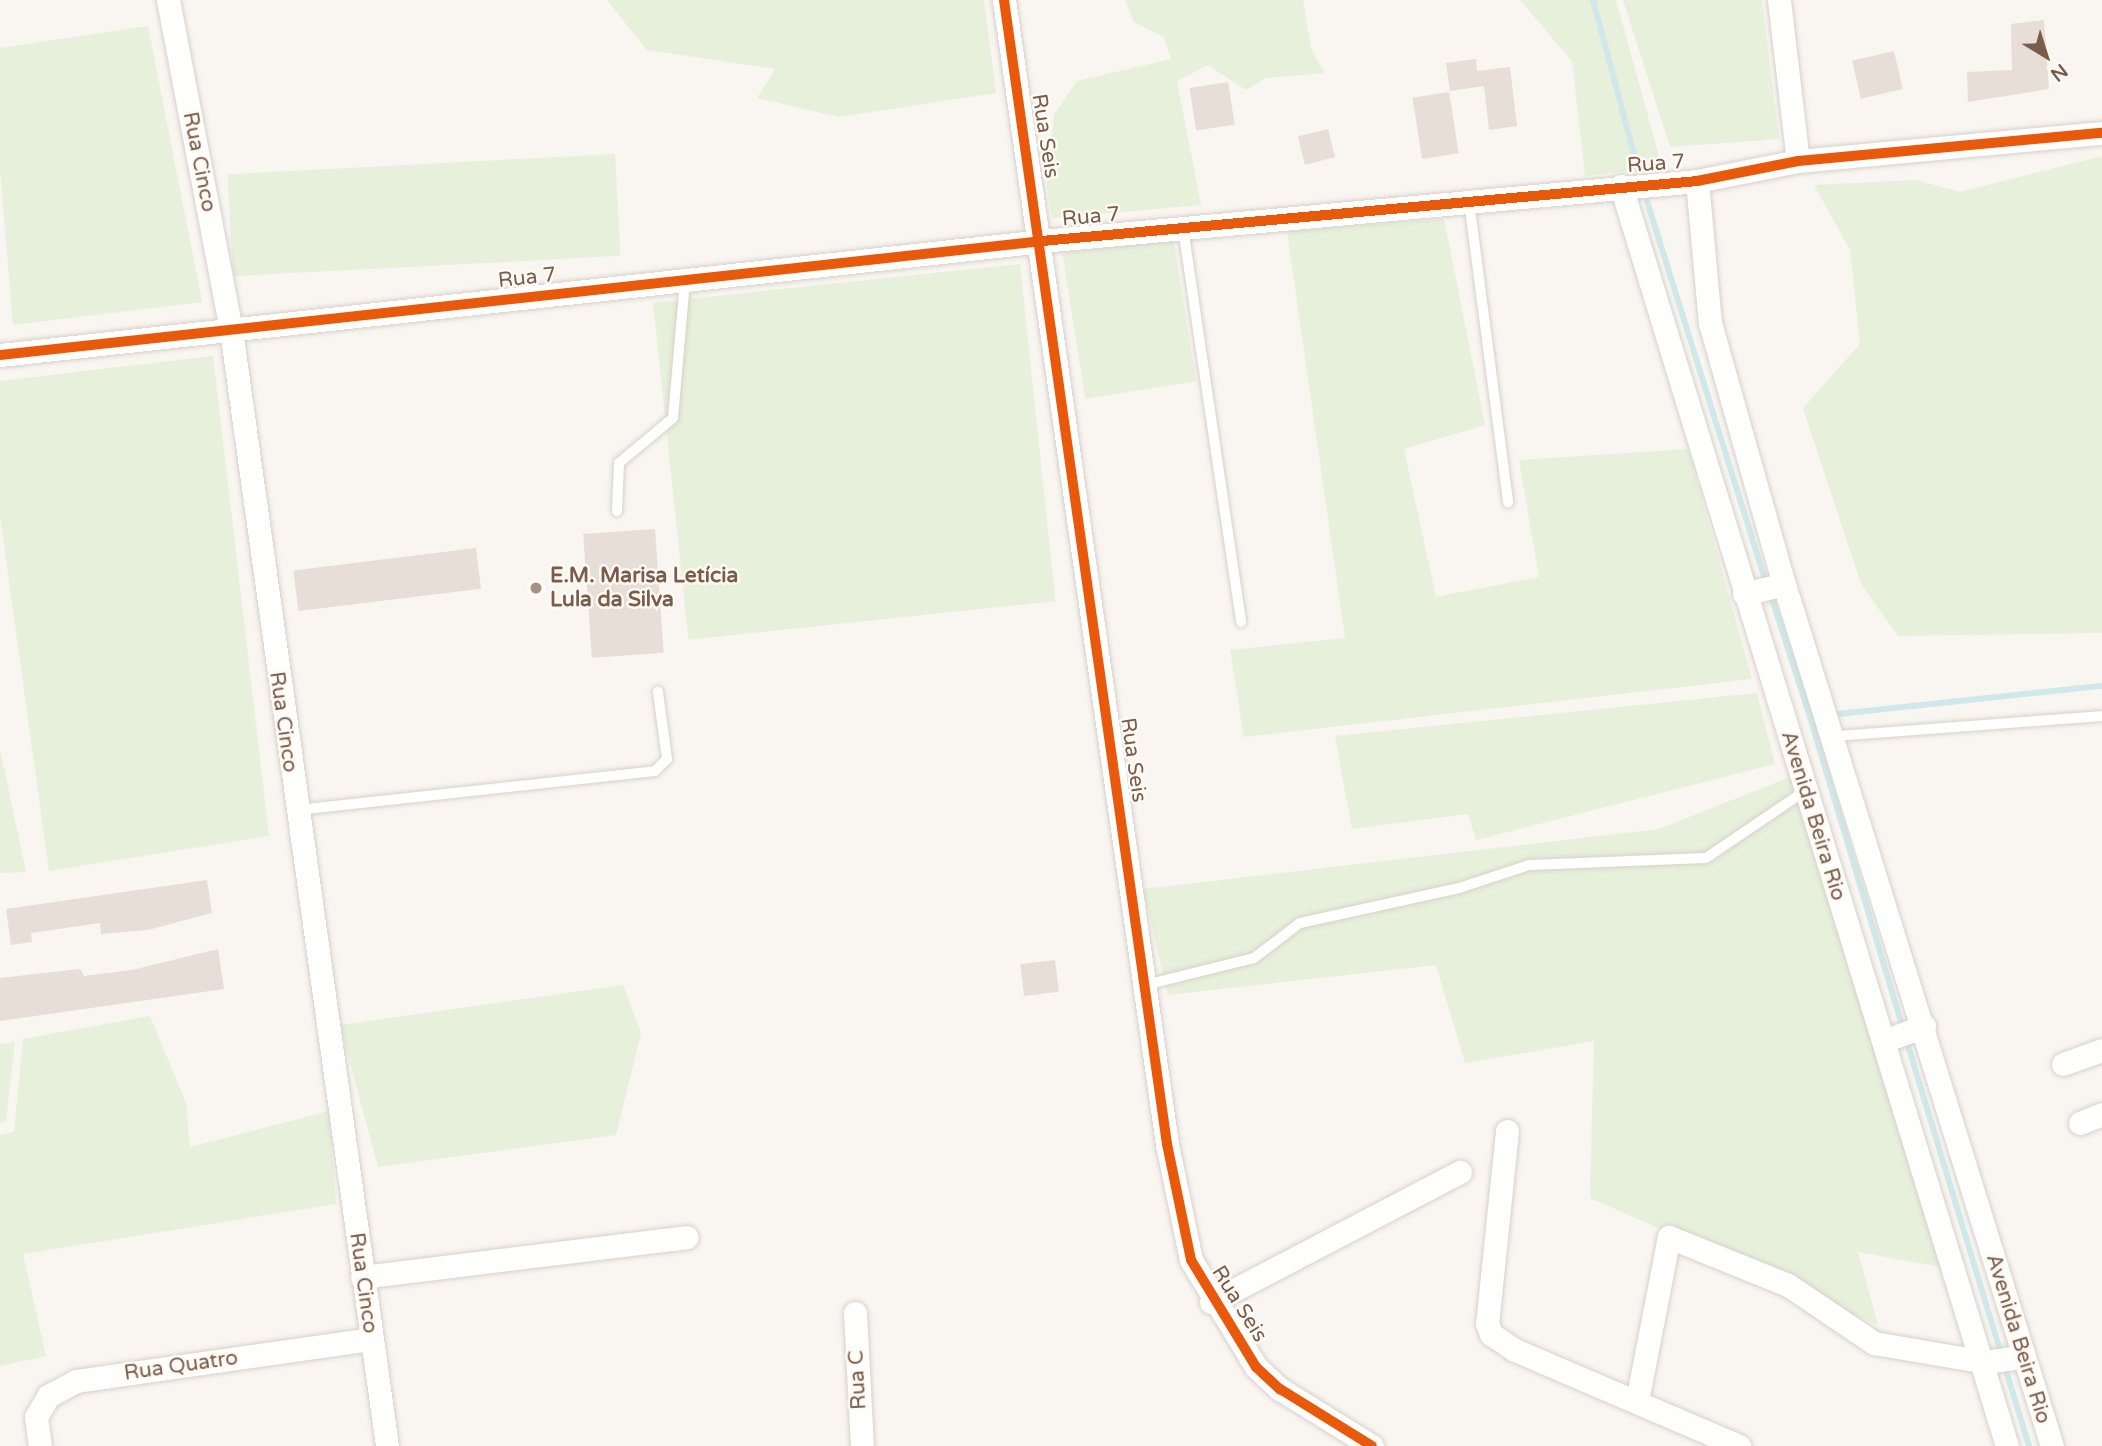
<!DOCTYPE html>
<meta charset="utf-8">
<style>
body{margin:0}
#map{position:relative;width:2102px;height:1446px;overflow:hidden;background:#f9f5f0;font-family:"Varela Round",sans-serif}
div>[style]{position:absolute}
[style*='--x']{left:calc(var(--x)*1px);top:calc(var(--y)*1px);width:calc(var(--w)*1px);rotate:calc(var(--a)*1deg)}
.green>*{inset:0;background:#e7f0db;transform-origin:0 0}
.stream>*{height:6px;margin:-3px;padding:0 3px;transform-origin:3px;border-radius:3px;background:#d0e8ea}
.building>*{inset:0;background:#e6ded7;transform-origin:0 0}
.roads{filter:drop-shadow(0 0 2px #d7d1cb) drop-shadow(0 0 2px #d7d1cb)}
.lane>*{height:10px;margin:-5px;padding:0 5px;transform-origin:5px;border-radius:5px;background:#fefefd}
.street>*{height:23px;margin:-11.5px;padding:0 11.5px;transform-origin:11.5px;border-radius:11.5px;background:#fefefd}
.cycleway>*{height:10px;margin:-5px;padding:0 5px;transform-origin:5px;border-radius:5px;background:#e8590c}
.dots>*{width:19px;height:19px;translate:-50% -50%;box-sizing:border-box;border:4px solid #fffaf3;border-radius:50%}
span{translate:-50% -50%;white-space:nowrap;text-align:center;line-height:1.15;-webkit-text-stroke:5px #fffaf3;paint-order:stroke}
.street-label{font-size:21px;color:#7a5c4d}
.poi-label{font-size:21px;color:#7a5c4d;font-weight:700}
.left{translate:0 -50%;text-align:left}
.north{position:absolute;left:2011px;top:21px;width:70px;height:70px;-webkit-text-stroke:5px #fffaf3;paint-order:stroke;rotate:142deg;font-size:19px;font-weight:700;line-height:28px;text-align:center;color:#7a5c4d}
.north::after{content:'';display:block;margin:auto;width:24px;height:32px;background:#7a5c4d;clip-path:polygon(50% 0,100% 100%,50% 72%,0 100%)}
</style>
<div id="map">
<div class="green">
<i style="clip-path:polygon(607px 0,984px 0,996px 93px,839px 117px,757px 98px,775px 69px,647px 50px)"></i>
<i style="clip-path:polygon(1125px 0,1303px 0,1311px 49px,1325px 73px,1266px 78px,1246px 90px,1208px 65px,1177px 81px,1201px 205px,1052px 218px,1047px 185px,1054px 115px,1077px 81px,1171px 59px,1164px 37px,1134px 22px)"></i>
<i style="clip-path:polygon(1520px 0,1616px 0,1662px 167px,1585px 176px,1572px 61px)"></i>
<i style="clip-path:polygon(1623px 0,1762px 0,1779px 139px,1670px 147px)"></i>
<i style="clip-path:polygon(148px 26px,202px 302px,13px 325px,0 169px,0 48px)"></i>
<i style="left:615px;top:154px;width:102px;height:388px;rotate:87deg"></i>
<i style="clip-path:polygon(2102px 156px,2102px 633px,1898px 636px,1861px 584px,1803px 408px,1860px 344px,1850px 250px,1814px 185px,1916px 180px,1960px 192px)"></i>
<i style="clip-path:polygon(1444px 219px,1485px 425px,1404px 449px,1436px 597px,1539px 577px,1519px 460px,1688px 449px,1752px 679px,1244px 737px,1230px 650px,1345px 638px,1287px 231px)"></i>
<i style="left:1173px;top:236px;width:147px;height:112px;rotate:81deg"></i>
<i style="left:1020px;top:264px;width:339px;height:369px;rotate:84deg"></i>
<i style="clip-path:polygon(213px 356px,269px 836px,49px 871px,0 516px,0 381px)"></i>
<i style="clip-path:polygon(1757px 693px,1775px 764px,1476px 840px,1468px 814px,1352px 829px,1335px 736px)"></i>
<i style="clip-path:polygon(0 749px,26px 872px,0 873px)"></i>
<i style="clip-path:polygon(1790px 777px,1945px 1268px,1858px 1252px,1878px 1325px,1590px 1198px,1594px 1041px,1465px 1063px,1436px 965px,1168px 995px,1143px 889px,1659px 829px)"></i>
<i style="clip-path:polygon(623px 985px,641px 1033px,616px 1135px,378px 1167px,340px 1025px)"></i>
<i style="clip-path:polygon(150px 1016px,186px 1103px,190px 1147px,329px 1111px,336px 1204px,23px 1254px,46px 1356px,0 1366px,0 1135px,14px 1132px,23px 1039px)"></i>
<i style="clip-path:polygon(15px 1042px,6px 1121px,0 1123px,0 1044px)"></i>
</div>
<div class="stream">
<i style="--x:1593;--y:0;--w:175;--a:75.1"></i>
<i style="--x:1647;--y:201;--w:399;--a:72.7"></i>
<i style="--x:1770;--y:593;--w:130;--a:72.1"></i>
<i style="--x:1810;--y:717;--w:294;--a:-6.1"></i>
<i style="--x:1810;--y:717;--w:326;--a:73.4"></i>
<i style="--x:1906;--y:1039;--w:329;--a:73.2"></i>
<i style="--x:2004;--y:1364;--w:86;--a:73"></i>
</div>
<div class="building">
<i style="clip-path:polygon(2044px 20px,2049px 89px,1968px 102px,1967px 72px,2012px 70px,2011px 24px)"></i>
<i style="left:1894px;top:51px;width:39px;height:43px;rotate:77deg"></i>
<i style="clip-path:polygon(1476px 59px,1477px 71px,1510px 67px,1517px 126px,1489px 130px,1484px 86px,1450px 91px,1446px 63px)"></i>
<i style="left:1228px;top:82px;width:43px;height:39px;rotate:81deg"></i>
<i style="left:1449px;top:92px;width:62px;height:37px;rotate:81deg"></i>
<i style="left:1328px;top:129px;width:29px;height:31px;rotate:76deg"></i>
<i style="left:655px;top:529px;width:124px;height:72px;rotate:86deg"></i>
<i style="left:476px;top:548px;width:41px;height:184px;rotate:83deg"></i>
<i style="clip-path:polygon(207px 880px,212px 913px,148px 930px,101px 934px,100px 923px,31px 933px,32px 942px,11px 945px,6px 909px)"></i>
<i style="clip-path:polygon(218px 949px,224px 989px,0 1021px,0 978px,80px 969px,84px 976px,132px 970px)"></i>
<i style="left:1055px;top:960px;width:32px;height:35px;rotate:83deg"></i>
</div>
<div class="roads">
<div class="lane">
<i style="--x:1469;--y:201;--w:304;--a:82.6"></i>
<i style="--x:1183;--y:228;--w:398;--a:81.6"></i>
<i style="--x:617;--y:511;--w:48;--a:-87.6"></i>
<i style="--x:619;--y:463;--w:70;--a:-39.8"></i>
<i style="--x:673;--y:418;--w:139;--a:-85"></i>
<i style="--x:1836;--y:736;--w:266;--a:-4.3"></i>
<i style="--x:297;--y:810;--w:360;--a:-6.2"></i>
<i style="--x:655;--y:771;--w:17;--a:-45"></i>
<i style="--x:667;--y:759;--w:68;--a:-97.7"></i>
<i style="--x:1145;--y:985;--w:112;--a:-13.9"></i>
<i style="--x:1254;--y:958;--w:58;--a:-37.3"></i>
<i style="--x:1300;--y:923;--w:163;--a:-12.4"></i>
<i style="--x:1459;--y:888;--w:74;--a:-18.2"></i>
<i style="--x:1529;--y:865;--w:177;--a:-2.3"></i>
<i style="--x:1706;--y:858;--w:120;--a:-34.1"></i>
</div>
<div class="street">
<i style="--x:168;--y:0;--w:336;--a:79.2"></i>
<i style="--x:231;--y:330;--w:1127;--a:82.04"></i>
<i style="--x:1004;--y:0;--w:1156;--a:81.89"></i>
<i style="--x:1167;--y:1144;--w:118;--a:78.3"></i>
<i style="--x:1191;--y:1260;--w:125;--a:58.7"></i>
<i style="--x:1256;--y:1367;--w:33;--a:43"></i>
<i style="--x:1280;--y:1389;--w:108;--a:31.8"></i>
<i style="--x:1779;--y:0;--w:162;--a:83.3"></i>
<i style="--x:1697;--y:181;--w:143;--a:84.8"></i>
<i style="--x:1710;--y:323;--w:271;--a:74.2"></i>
<i style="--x:1784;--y:584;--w:903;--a:72.73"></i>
<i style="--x:1621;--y:186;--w:1318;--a:72.97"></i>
<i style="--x:0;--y:355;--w:1048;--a:-6.24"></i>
<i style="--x:1042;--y:241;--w:658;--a:-5.23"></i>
<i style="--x:1697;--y:181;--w:103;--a:-11.2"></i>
<i style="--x:1798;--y:161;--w:305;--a:-5.3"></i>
<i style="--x:1744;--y:594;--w:41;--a:-14"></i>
<i style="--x:1884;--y:1041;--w:43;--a:-20.6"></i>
<i style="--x:2063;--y:1064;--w:41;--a:-19.7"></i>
<i style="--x:2080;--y:1123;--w:24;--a:-22"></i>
<i style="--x:1507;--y:1131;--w:193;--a:95.9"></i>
<i style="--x:1487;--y:1323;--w:12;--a:70"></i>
<i style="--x:1491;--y:1334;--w:29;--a:34"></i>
<i style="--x:1515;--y:1350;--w:244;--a:23.2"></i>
<i style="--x:362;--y:1277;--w:327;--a:-7"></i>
<i style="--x:1211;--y:1302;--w:281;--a:-27.6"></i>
<i style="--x:855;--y:1313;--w:133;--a:87"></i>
<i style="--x:1637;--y:1401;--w:167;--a:-79"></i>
<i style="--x:1669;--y:1237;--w:128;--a:22"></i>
<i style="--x:1788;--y:1285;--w:104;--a:34"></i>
<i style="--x:1874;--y:1343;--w:113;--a:9.7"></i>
<i style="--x:1985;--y:1362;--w:37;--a:-8"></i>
<i style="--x:40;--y:1446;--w:29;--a:-98"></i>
<i style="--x:36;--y:1417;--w:24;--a:-60"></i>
<i style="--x:48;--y:1396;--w:32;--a:-28"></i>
<i style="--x:76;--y:1381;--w:298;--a:-8.1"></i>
</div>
</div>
<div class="cycleway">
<i style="--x:1004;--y:0;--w:1156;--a:81.89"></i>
<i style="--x:1167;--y:1144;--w:118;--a:78.3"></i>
<i style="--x:1191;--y:1260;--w:125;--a:58.7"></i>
<i style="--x:1256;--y:1367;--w:33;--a:43"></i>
<i style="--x:1280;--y:1389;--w:108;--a:31.8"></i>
<i style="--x:0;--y:355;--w:1048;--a:-6.24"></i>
<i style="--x:1042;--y:241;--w:658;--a:-5.23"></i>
<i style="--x:1697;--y:181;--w:103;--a:-11.2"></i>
<i style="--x:1798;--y:161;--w:305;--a:-5.3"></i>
</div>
<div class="dots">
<i style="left:536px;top:588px;background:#a69286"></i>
</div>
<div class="street-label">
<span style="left:1045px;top:136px;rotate:81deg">Rua Seis</span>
<span style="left:199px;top:162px;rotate:79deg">Rua Cinco</span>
<span style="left:1656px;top:164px;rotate:-4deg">Rua 7</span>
<span style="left:1091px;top:217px;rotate:-5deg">Rua 7</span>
<span style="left:527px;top:278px;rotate:-6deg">Rua 7</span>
<span style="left:283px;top:722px;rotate:82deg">Rua Cinco</span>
<span style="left:1133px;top:760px;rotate:82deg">Rua Seis</span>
<span style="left:1813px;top:816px;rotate:73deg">Avenida Beira Rio</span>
<span style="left:363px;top:1283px;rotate:82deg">Rua Cinco</span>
<span style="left:1239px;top:1304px;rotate:58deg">Rua Seis</span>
<span style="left:2018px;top:1339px;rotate:73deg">Avenida Beira Rio</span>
<span style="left:181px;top:1366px;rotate:-8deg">Rua Quatro</span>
<span style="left:858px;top:1380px;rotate:-93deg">Rua C</span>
</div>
<div class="poi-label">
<span class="left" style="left:550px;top:588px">E.M. Marisa Letícia<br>Lula da Silva</span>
</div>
<div class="north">N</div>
</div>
